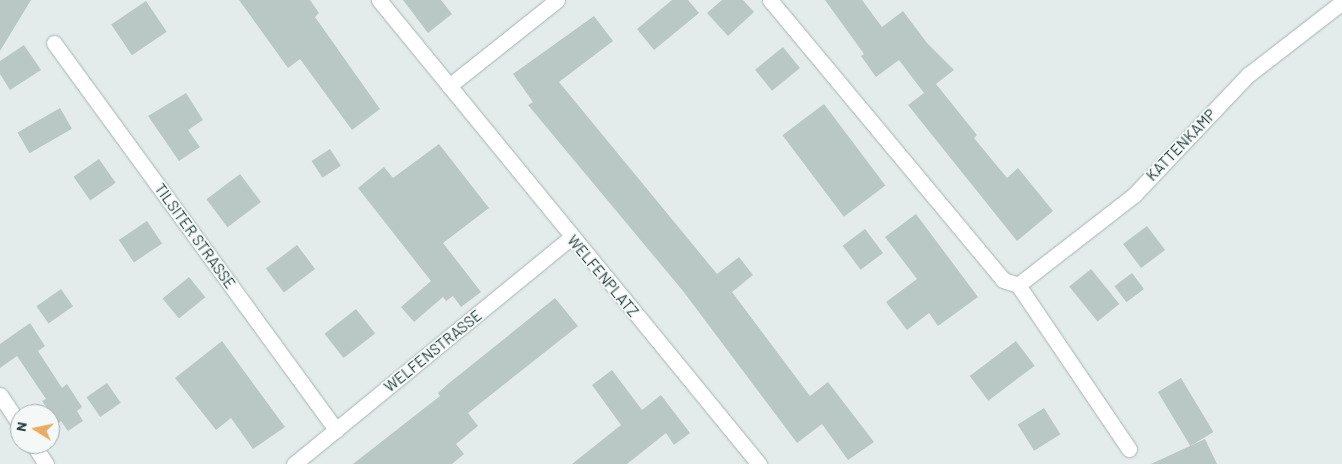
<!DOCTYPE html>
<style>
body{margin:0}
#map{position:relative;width:1342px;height:464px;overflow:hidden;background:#e3eceb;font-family:Barlow,sans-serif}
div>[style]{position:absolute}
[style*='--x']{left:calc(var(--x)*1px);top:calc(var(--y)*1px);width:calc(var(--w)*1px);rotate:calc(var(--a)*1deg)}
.building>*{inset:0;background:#b9c7c5;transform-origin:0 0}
.roads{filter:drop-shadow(0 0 1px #a6b4b3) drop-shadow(0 0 1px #a6b4b3)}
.street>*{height:15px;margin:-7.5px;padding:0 7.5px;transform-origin:7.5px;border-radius:7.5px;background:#fff}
span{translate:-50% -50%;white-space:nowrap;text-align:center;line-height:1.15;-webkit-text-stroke:4px #f4f9f8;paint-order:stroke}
.street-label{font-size:15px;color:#243c3d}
.north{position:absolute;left:10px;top:404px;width:50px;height:50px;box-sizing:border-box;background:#f4f9f8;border:1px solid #a1adad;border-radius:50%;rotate:280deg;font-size:14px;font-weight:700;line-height:20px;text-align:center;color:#243c3d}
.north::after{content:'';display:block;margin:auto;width:18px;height:22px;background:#eaab63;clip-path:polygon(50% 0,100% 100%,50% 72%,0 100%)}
</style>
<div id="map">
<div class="building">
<i style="clip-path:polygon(0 0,31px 0,0 51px)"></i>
<i style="clip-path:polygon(239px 0,310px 0,319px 13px,315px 17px,380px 109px,352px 130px,300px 59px,288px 68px)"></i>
<i style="clip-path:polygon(403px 0,441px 0,452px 14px,428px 33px)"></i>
<i style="clip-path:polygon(672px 0,688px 0,699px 13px,654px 50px,637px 29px)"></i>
<i style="clip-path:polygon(722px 0,743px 0,754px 12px,728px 36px,707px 13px)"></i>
<i style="clip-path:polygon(825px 0,862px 0,882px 27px,903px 11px,927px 43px,954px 70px,936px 84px,977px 135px,974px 138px,1007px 178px,1018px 168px,1053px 211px,1017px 241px,908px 105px,924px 93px,899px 60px,876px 77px,861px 56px,864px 54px)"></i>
<i style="left:146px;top:1px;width:37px;height:42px;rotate:56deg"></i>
<i style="clip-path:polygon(594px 16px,613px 41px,559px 82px,717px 274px,739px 257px,753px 275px,732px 292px,810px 396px,828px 382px,874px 442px,848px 460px,822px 424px,797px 443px,683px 291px,528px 105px,533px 102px,513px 74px)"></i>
<i style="clip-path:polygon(24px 45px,41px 70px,10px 90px,0 74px,0 61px)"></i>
<i style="left:783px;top:47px;width:27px;height:36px;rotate:51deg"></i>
<i style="clip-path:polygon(186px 93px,203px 120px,188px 130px,200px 147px,179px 161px,148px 116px)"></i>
<i style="left:824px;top:104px;width:102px;height:52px;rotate:53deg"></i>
<i style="left:60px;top:108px;width:24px;height:49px;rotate:60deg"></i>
<i style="clip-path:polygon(439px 144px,489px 208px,443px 243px,481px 292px,461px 307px,453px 296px,446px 301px,443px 297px,414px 322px,401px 307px,431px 281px,358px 188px,384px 167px,393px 178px)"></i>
<i style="left:330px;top:149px;width:20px;height:22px;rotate:57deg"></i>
<i style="left:99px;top:159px;width:29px;height:31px;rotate:55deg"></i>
<i style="left:240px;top:174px;width:35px;height:42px;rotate:53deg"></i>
<i style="clip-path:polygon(916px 214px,978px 297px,938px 326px,929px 313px,907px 330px,886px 302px,917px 279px,885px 237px)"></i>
<i style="left:147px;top:221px;width:27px;height:34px;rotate:56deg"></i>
<i style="left:1147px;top:226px;width:30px;height:30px;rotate:53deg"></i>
<i style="left:865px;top:229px;width:30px;height:28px;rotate:53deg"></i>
<i style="left:297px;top:245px;width:30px;height:39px;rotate:53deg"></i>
<i style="left:1091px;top:269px;width:45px;height:28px;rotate:51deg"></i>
<i style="left:1132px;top:273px;width:20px;height:22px;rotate:53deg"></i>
<i style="left:189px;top:277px;width:26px;height:34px;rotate:51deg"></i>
<i style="left:61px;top:289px;width:21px;height:30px;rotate:55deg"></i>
<i style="clip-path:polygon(555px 298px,578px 326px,468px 413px,478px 426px,456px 444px,464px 454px,452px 464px,353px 464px,440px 396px,438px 393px,448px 384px)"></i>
<i style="left:356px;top:309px;width:31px;height:40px;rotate:52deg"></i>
<i style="clip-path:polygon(30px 323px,45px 346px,38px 351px,62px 388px,67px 384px,82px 407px,77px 411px,83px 421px,68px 431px,61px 421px,58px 424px,42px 401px,46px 399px,17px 356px,0 368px,0 344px)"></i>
<i style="clip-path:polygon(222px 341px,285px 427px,253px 449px,231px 418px,216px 430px,175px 378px)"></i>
<i style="left:1016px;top:341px;width:31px;height:58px;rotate:53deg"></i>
<i style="clip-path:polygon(612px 370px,642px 410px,661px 395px,690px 433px,674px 445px,666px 433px,627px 464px,572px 464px,621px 425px,592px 385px)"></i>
<i style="left:1181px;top:378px;width:63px;height:27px;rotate:59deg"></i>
<i style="left:107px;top:383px;width:24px;height:25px;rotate:55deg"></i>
<i style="left:1044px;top:408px;width:31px;height:31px;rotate:58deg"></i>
<i style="clip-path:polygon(1205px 439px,1217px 464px,1151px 464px)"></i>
</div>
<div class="roads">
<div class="street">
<i style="--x:379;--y:0;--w:600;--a:50.68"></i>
<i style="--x:770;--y:0;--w:364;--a:50.2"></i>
<i style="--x:1003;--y:280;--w:16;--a:18"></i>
<i style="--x:1018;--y:285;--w:147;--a:-37.8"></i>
<i style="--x:1134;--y:195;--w:166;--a:-46.5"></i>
<i style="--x:1248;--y:75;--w:119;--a:-37.8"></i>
<i style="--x:54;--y:43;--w:479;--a:53.9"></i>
<i style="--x:449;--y:86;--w:138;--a:-38.5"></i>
<i style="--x:1018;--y:285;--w:198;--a:55.9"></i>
<i style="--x:0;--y:395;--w:36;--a:56"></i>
<i style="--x:33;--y:444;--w:24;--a:57"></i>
<i style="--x:294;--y:464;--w:358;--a:-39.3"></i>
</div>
</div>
<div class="street-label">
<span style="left:1181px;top:145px;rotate:-46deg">KATTENKAMP</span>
<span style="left:195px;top:236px;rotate:54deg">TILSITER STRASSE</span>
<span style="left:603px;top:276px;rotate:50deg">WELFENPLATZ</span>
<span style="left:433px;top:351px;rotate:-39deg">WELFENSTRASSE</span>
</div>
<div class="north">N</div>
</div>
